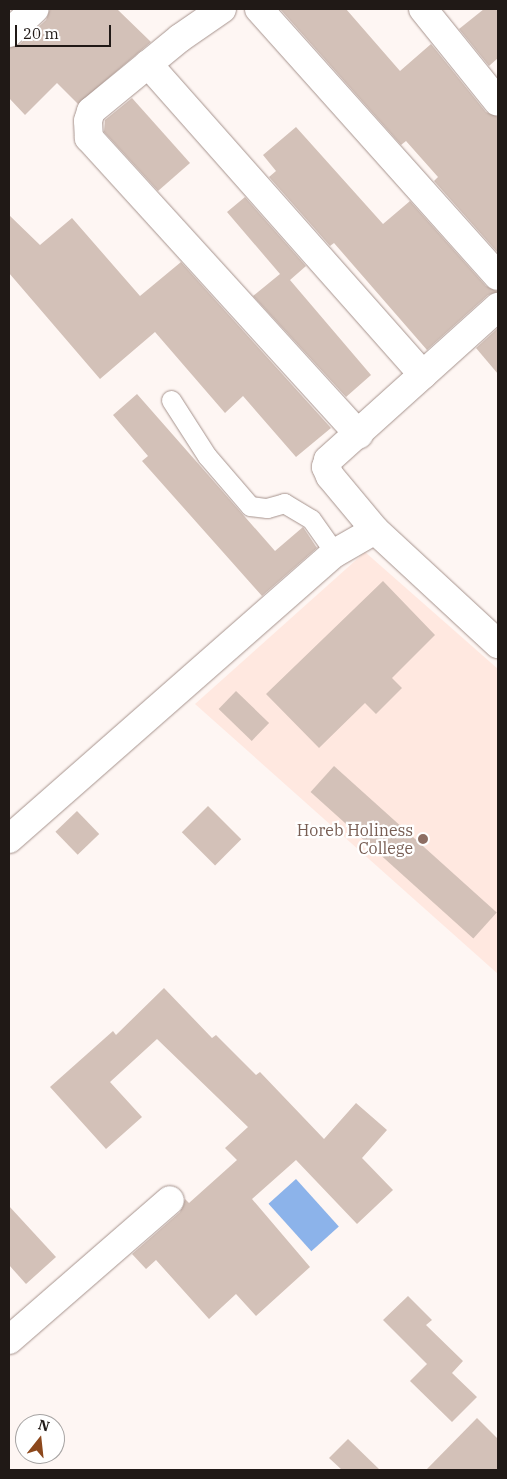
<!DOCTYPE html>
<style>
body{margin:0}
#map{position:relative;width:507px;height:1479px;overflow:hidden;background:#fef6f3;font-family:"IBM Plex Serif",serif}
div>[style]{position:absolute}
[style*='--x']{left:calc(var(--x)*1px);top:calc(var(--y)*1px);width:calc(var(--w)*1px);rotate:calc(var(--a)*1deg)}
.built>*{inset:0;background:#ffe8e0}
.water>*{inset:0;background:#8cb3ea;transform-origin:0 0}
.building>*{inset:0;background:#d3c1b8;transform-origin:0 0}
.roads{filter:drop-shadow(0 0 1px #a6938d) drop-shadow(0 0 1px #a6938d)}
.lane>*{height:19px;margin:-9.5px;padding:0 9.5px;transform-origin:9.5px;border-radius:9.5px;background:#fff}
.street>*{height:28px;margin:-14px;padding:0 14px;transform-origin:14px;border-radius:14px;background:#fff}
.dots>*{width:14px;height:14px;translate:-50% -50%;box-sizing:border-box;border:2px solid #fff;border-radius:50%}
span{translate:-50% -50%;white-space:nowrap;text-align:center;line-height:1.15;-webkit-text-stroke:4.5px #fff;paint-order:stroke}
.education-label{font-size:16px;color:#785e54}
.right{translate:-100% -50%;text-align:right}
.frame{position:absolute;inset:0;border:10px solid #201916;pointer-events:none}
.north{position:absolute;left:15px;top:1414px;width:50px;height:50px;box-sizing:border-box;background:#fff;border:1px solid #a6a3a2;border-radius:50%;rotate:16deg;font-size:14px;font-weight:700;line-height:20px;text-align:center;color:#201916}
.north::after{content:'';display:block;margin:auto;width:18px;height:22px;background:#8c481c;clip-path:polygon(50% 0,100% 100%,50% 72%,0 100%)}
.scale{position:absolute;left:15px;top:25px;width:96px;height:22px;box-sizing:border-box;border:2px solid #201916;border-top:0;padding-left:6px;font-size:15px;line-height:18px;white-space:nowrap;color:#201916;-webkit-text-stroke:4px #fff;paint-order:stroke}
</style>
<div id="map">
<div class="built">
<i style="clip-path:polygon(365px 552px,498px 669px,498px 974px,195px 704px)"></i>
</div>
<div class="water">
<i style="left:296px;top:1179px;width:64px;height:37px;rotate:48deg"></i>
</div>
<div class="building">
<i style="clip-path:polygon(50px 9px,117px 9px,151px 42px,78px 104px,57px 83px,25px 115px,9px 98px,9px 48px,20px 44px,46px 20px)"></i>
<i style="clip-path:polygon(280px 9px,346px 9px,400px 71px,431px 44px,486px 112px,498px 117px,498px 253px,434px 181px,438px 177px,406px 141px,401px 145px)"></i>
<i style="clip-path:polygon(484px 9px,498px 9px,498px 58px,489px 66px,459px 29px)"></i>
<i style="clip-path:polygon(132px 98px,190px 163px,158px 191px,104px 132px,105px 120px)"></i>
<i style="clip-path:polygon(296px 127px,383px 224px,410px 201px,486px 286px,498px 292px,488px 295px,427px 350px,334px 243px,330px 246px,269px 177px,276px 171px,263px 155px)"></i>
<i style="clip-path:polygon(245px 197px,306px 266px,290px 280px,371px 375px,346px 397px,253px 296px,280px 274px,227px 212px)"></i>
<i style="clip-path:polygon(9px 215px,40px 245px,72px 218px,140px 296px,181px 262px,331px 428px,296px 457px,243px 396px,225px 413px,155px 332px,100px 379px,9px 273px)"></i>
<i style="clip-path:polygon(498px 328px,498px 374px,476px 348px)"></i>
<i style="clip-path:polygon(137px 394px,275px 551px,303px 527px,317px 548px,262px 596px,142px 461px,148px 456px,113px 415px)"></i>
<i style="clip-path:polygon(383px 581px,435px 635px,392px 678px,402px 688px,376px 714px,365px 703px,319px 748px,266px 694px)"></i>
<i style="left:236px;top:691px;width:46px;height:25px;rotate:44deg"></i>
<i style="left:334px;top:766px;width:219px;height:35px;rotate:42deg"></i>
<i style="left:208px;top:806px;width:47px;height:37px;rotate:45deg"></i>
<i style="left:77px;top:811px;width:32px;height:30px;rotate:46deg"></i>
<i style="clip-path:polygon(164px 988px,212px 1038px,216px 1035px,256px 1075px,260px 1072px,324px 1139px,356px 1103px,387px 1130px,362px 1158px,393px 1190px,357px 1224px,296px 1160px,252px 1199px,310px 1267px,256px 1316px,236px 1294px,209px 1319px,156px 1260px,146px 1269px,132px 1254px,180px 1212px,185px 1199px,189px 1203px,237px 1160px,225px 1148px,248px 1127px,157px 1039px,110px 1082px,142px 1117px,106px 1149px,50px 1087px,113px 1031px,116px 1035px)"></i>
<i style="clip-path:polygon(9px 1206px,56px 1257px,26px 1284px,9px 1265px)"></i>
<i style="clip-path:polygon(408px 1296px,432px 1320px,426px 1325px,463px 1361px,452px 1373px,477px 1397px,452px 1422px,410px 1381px,427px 1364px,383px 1320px)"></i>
<i style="clip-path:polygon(477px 1418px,498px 1439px,498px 1470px,426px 1470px)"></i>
<i style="clip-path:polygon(348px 1439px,380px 1470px,342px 1470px,329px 1458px)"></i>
</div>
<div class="roads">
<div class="lane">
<i style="--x:171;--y:400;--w:67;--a:57.3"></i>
<i style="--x:207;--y:456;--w:66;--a:49.3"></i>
<i style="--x:250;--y:506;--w:17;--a:7"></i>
<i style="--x:267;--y:508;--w:18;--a:-16"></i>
<i style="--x:284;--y:503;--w:31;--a:31"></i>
<i style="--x:311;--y:519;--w:42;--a:54.8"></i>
</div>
<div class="street">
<i style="--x:222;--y:9;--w:51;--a:145.4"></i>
<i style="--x:180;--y:38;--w:115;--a:140.6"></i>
<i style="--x:91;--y:111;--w:10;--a:107"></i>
<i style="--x:88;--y:121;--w:17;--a:87"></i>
<i style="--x:89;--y:138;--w:401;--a:47.7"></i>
<i style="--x:259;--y:9;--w:358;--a:48.2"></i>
<i style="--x:423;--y:9;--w:119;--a:51.1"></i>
<i style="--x:9;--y:33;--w:35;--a:-43"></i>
<i style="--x:148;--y:64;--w:415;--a:48.5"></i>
<i style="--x:375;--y:530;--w:70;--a:-129.8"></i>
<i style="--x:330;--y:476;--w:10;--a:-114"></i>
<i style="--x:326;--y:467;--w:7;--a:-74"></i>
<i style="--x:328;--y:460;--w:229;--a:-42"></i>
<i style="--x:9;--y:839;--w:434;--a:-41.3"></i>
<i style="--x:335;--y:553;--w:46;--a:-29.9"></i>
<i style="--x:375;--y:530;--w:168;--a:42.8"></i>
<i style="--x:9;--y:1340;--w:213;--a:-41"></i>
</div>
</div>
<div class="dots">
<i style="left:423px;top:839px;background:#8d6e63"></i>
</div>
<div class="education-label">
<span class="right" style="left:413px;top:839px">Horeb Holiness<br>College</span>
</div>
<div class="frame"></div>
<div class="north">N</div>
<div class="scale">20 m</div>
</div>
